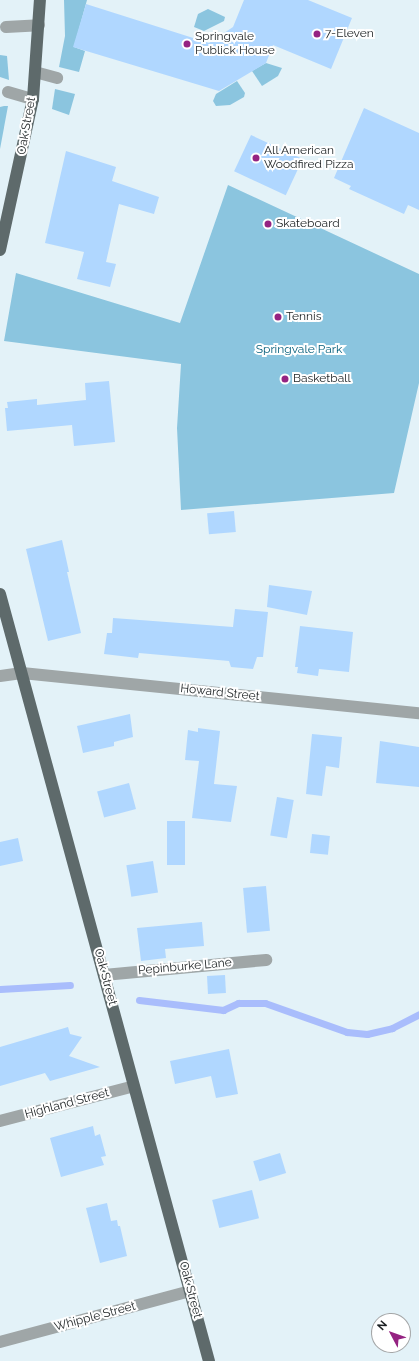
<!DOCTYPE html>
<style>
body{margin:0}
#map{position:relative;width:419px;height:1361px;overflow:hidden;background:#e3f2f8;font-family:Raleway,sans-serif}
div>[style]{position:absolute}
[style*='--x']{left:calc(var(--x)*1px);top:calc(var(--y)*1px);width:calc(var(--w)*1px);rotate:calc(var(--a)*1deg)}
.green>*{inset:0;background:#8bc5df}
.stream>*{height:7px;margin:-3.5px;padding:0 3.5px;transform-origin:3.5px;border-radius:3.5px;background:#a9bdfc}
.building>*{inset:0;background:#b0d7ff;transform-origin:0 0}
.minor>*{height:12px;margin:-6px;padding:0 6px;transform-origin:6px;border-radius:6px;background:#9fa6a7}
.major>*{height:12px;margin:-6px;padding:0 6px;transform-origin:6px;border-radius:6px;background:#5e6a6b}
.dots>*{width:11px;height:11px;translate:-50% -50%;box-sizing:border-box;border:2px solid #fff;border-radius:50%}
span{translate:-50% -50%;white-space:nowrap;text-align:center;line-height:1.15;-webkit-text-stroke:4px #fff;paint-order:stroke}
.poi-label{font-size:12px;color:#1c2123}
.left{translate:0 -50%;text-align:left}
.street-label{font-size:12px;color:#1c2123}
.park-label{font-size:12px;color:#005c79}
.north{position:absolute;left:371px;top:1313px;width:40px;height:40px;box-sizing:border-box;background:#fff;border:1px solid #a4a6a7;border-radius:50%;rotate:311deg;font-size:11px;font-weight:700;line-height:16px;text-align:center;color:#1c2123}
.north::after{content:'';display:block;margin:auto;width:14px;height:18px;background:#952382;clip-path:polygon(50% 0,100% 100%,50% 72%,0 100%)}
</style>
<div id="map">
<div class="green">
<i style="clip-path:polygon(64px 0,87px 0,74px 47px,85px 51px,79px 72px,59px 67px,65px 36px)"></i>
<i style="clip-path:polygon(208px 9px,225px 17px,224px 21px,204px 31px,194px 27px,198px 14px)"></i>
<i style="clip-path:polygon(0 55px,7px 56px,9px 80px,0 77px)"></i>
<i style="clip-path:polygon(266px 63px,282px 68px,278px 76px,262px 86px,252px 71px)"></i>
<i style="clip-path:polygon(237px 81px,245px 93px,244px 97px,230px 105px,216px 106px,213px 101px,216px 94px)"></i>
<i style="clip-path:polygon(55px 89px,75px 94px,69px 115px,52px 109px)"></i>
<i style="clip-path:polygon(4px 106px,8px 106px,0 149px,0 107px)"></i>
<i style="clip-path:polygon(228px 185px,419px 274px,419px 383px,394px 493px,181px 510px,177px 428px,181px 364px,4px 341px,16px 273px,180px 323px)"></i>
</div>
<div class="stream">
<i style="--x:0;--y:989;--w:70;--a:-3.3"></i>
<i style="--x:139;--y:1000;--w:85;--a:6.8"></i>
<i style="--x:223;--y:1010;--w:17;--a:-25"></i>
<i style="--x:238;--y:1003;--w:27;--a:0"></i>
<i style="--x:265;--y:1003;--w:87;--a:19.5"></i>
<i style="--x:347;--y:1032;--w:20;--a:6"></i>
<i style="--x:367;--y:1034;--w:26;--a:-13"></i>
<i style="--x:392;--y:1028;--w:30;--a:-27"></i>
</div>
<div class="building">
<i style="clip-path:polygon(244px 0,308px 0,352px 18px,331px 69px,273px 45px,266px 63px,219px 91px,73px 47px,86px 4px,209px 43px,233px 27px)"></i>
<i style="clip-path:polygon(364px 108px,419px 133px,419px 210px,408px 205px,404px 214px,349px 189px,351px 186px,334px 178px)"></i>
<i style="left:251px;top:135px;width:57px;height:40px;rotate:25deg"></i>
<i style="clip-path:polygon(66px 151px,116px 167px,112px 181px,159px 197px,154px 214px,119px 204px,106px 262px,116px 264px,110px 287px,77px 279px,84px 252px,45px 243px)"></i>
<i style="clip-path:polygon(109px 381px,115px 442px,74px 446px,72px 425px,7px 431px,5px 408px,8px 408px,7px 402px,37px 399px,37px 405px,86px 400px,85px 383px)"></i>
<i style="left:234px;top:511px;width:21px;height:27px;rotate:85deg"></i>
<i style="clip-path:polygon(62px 540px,69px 572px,67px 572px,81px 633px,48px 641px,26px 549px)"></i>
<i style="clip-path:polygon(269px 585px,312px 591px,307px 615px,267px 607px)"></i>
<i style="clip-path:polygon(235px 609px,268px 612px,263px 657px,257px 657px,253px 669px,231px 667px,229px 661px,139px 653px,138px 658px,104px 654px,107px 633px,112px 633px,113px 618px,233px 627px)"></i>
<i style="clip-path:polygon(300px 626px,353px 632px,349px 672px,319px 669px,318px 676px,297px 673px,298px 667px,295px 667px)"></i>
<i style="clip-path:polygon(130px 714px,133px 737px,114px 742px,114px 746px,83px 753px,77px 726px)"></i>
<i style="clip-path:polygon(198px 728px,220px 731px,214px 784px,237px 786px,231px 822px,192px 818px,199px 761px,185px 760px,188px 730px,198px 732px)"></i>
<i style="clip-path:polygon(312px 734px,342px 737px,339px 768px,326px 766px,322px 796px,306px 794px)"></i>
<i style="clip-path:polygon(380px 741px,419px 747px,419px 787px,376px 783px)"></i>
<i style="left:129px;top:783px;width:27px;height:33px;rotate:75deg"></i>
<i style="left:277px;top:797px;width:17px;height:39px;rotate:10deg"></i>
<i style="left:167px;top:821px;width:18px;height:44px"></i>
<i style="left:312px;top:834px;width:18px;height:19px;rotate:6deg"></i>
<i style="clip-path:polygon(18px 838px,23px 861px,0 866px,0 842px)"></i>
<i style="left:153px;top:861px;width:32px;height:27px;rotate:81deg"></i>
<i style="left:266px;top:886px;width:45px;height:23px;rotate:85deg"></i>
<i style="clip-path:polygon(202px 922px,204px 946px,165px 949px,166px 958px,141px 961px,137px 928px)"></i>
<i style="left:225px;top:975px;width:18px;height:18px;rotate:87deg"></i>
<i style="clip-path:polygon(68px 1027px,70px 1034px,82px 1037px,69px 1056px,100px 1067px,50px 1081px,45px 1073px,0 1086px,0 1047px)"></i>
<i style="clip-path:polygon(229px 1049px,238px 1094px,216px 1098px,211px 1076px,175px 1084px,170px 1061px)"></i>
<i style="clip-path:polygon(93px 1126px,95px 1136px,100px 1134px,106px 1156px,101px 1157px,104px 1165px,61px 1177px,50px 1138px)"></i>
<i style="left:280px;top:1153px;width:21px;height:28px;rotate:73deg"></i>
<i style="left:252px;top:1190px;width:29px;height:41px;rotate:76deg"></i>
<i style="clip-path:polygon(107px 1203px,111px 1221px,117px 1220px,118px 1226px,120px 1226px,127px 1256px,100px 1263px,86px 1208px)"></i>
</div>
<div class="minor">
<i style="--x:6;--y:27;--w:33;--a:-3"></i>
<i style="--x:35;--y:72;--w:23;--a:15"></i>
<i style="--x:8;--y:92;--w:26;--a:16"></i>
<i style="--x:0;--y:676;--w:22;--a:-8"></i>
<i style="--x:22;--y:673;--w:399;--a:5.8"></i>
<i style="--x:104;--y:975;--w:163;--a:-5.3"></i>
<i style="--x:0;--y:1121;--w:138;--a:-14.6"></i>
<i style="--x:0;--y:1342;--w:197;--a:-15"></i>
</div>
<div class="major">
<i style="--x:0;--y:250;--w:155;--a:-77.7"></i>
<i style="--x:33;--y:99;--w:99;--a:-86"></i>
<i style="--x:0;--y:594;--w:795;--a:74.76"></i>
</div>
<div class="dots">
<i style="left:317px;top:34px;background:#952382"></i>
<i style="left:187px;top:44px;background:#952382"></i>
<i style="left:256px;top:158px;background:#952382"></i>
<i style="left:268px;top:224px;background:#952382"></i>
<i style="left:278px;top:317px;background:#952382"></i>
<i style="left:285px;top:379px;background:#952382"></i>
</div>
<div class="poi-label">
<span class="left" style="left:325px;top:34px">7-Eleven</span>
<span class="left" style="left:195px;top:44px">Springvale<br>Publick House</span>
<span class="left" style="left:264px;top:158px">All American<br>Woodfired Pizza</span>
<span class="left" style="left:276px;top:224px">Skateboard</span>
<span class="left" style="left:286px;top:317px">Tennis</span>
<span class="left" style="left:293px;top:379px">Basketball</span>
</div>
<div class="street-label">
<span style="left:27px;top:126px;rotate:-80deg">Oak Street</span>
<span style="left:220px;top:693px;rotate:6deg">Howard Street</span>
<span style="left:185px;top:967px;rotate:-5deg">Pepinburke Lane</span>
<span style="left:105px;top:977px;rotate:75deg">Oak Street</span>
<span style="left:67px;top:1104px;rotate:-15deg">Highland Street</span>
<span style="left:190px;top:1290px;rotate:75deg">Oak Street</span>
<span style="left:95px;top:1317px;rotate:-15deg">Whipple Street</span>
</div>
<div class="park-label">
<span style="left:299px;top:350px">Springvale Park</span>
</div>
<div class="north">N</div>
</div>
